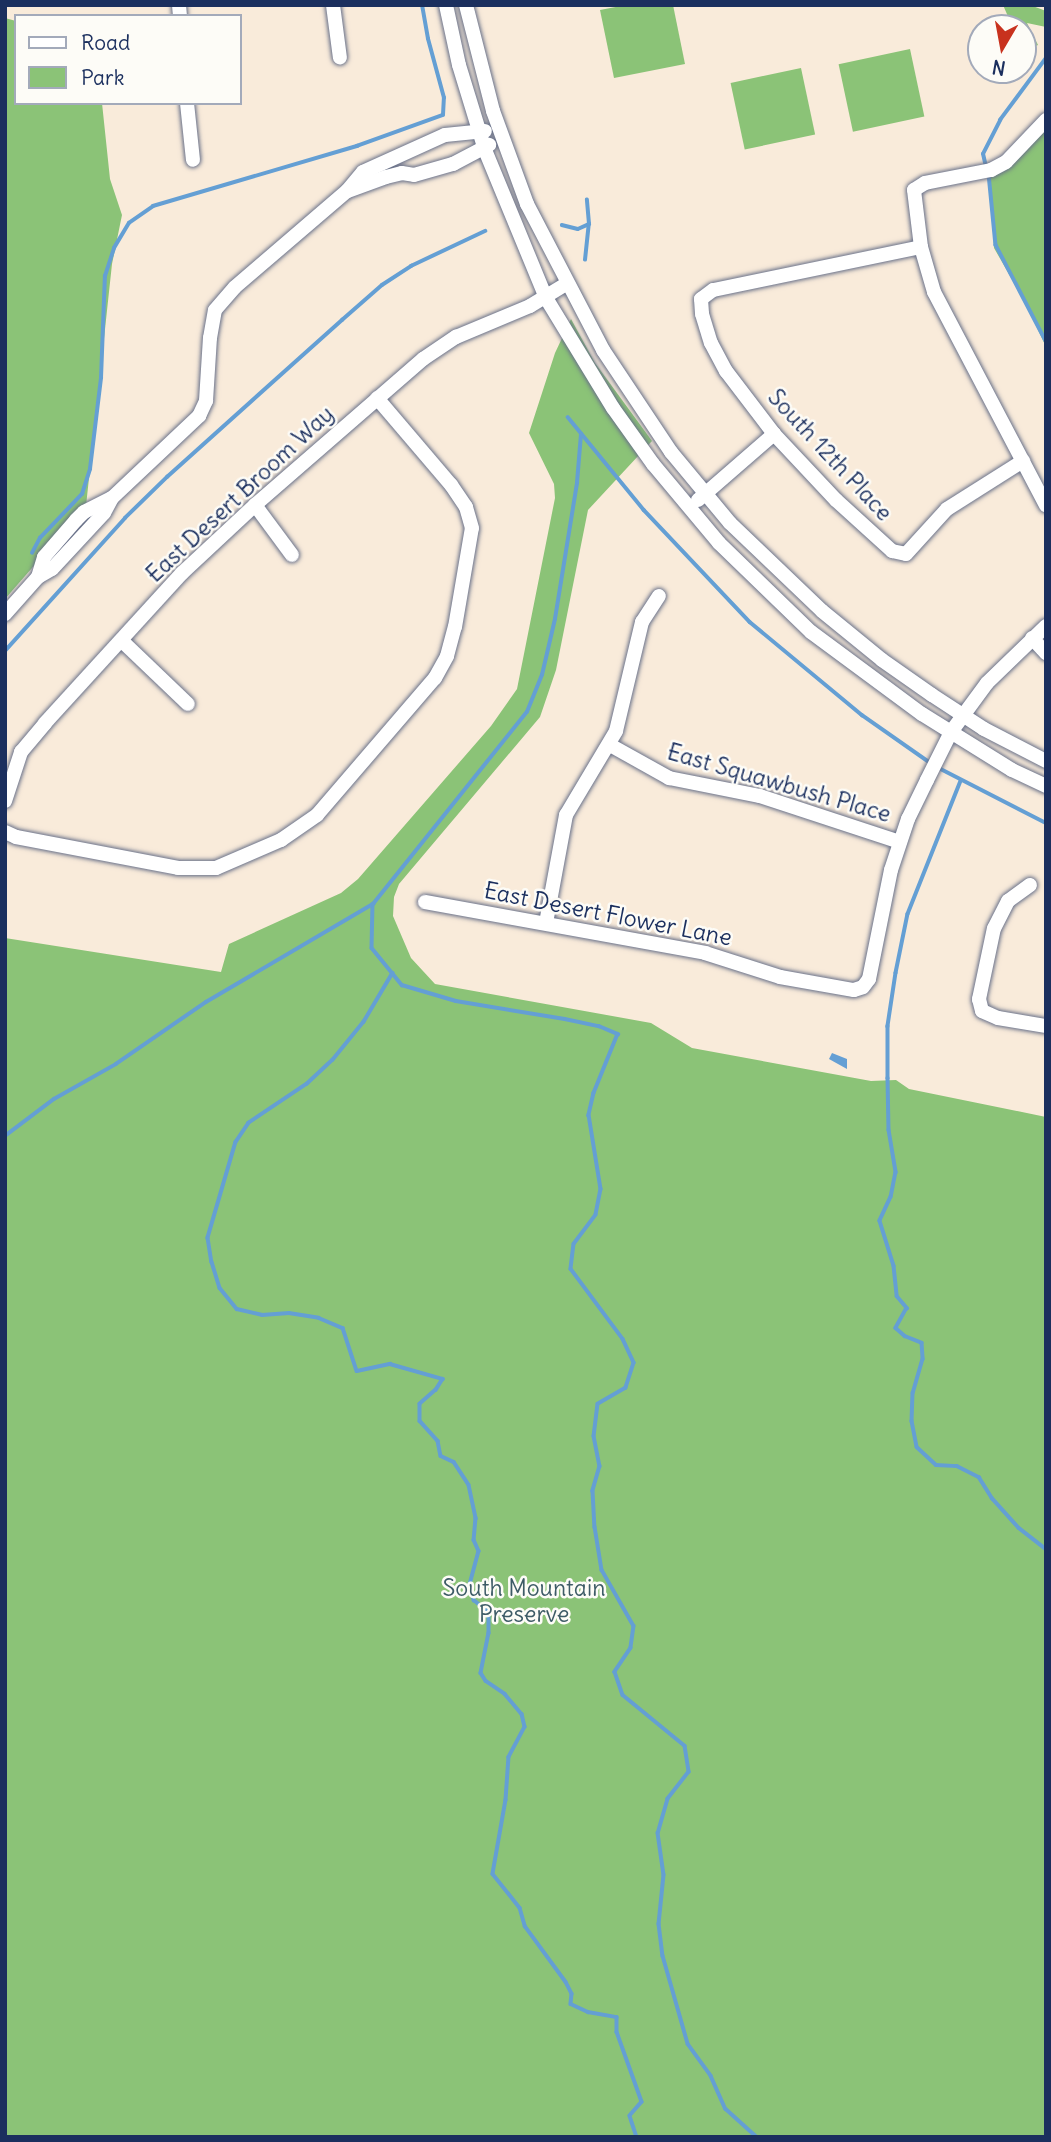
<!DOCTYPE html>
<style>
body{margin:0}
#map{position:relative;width:1051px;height:2142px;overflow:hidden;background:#f9ebda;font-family:Delius,sans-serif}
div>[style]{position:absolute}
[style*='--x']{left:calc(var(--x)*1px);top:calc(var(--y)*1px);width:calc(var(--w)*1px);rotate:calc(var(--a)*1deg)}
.green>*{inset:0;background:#8bc377;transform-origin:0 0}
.water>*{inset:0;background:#649fd4}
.stream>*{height:3.5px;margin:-1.75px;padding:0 1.75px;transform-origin:1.75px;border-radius:1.75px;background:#649fd4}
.roads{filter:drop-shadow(0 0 2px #697189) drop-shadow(0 0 2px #697189)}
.minor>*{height:14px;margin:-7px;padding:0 7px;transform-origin:7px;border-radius:7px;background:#fff}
span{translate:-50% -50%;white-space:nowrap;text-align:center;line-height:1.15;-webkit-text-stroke:5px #fdfcf7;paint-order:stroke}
.street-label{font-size:23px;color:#1b2f5e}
.park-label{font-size:23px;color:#3d5b66}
.frame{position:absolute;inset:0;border:7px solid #1b2f5e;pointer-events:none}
.legend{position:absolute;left:14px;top:14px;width:228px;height:91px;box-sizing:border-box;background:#fdfcf7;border:2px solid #a3aaba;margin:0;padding:9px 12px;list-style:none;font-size:21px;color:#1b2f5e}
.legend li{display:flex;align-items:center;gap:14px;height:35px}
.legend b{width:35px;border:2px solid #a3aaba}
.north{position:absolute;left:967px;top:14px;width:70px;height:70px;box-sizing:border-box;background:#fdfcf7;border:2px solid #a3aaba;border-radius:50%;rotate:190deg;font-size:19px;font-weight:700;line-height:28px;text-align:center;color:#1b2f5e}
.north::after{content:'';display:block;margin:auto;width:24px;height:32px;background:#c8321e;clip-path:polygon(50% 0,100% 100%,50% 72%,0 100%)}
</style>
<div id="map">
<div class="green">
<i style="clip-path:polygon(626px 5px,673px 5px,685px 64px,614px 78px,600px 10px)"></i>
<i style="clip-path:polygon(1003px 5px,1030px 5px,1046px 11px,1046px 27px,1027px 23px,1038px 45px,1024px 51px,1023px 28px,1013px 28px)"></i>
<i style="clip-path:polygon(5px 18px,16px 21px,16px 103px,102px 103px,110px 179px,122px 215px,112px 264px,86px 506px,5px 599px)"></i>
<i style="left:910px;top:49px;width:69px;height:73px;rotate:78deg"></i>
<i style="left:801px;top:68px;width:68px;height:72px;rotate:78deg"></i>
<i style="clip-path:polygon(1046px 120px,1046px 347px,1025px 302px,994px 248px,990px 187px,991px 170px)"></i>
<i style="clip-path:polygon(571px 319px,595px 363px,652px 441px,588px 510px,556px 670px,540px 717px,399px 884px,394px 897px,393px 916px,411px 958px,435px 984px,651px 1023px,692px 1048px,871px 1081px,896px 1080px,909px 1089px,1046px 1117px,1046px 2137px,5px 2137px,5px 938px,221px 972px,229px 944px,341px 893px,358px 879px,491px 726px,517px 689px,555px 498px,554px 484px,529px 433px,555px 353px)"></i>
</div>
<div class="water">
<i style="clip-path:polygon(832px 1053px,847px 1059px,847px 1069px,829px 1059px)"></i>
</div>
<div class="stream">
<i style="--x:986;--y:167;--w:13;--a:-103"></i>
<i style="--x:983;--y:154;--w:38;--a:-63"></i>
<i style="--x:1000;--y:120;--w:77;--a:-53.4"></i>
<i style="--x:989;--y:174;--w:71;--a:84.4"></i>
<i style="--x:996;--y:245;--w:108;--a:62.5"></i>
<i style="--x:562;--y:225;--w:16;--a:14"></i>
<i style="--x:578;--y:229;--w:12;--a:-24"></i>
<i style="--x:585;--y:260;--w:36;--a:-84"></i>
<i style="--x:589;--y:224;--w:24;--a:-95"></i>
<i style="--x:568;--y:417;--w:120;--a:50.7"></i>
<i style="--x:644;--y:510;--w:154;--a:46.6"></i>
<i style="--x:750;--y:622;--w:146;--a:39.7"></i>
<i style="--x:862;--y:715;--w:85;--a:35"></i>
<i style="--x:32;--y:553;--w:17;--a:-62"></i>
<i style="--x:40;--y:538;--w:61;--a:-46.3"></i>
<i style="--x:82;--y:494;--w:26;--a:-72"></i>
<i style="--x:90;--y:469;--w:92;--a:-83.1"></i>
<i style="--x:101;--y:378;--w:102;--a:-87.8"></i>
<i style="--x:105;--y:276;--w:29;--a:-72"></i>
<i style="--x:114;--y:248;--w:29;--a:-59"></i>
<i style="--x:129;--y:223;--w:29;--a:-35"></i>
<i style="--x:153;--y:206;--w:213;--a:-16.4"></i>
<i style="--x:357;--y:146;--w:91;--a:-19.8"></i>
<i style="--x:443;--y:115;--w:17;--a:-87"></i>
<i style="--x:444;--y:98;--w:61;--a:-105.2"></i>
<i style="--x:428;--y:39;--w:35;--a:-100"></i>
<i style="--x:5;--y:651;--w:179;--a:-47.9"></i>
<i style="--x:125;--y:518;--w:59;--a:-44.3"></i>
<i style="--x:167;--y:477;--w:235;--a:-41.9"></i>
<i style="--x:342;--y:320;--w:53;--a:-41.2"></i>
<i style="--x:382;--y:285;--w:35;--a:-33"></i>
<i style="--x:411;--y:266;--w:82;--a:-25.3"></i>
<i style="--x:939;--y:768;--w:120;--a:27.2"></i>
<i style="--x:961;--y:781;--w:143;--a:111.7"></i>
<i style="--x:908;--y:914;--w:60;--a:101.5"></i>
<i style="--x:896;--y:973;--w:54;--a:98.6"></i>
<i style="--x:888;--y:1026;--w:52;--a:90"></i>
<i style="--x:888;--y:1078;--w:52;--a:88.9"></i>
<i style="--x:889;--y:1130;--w:43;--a:80.5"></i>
<i style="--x:896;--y:1172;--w:25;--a:101"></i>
<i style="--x:891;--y:1197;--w:26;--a:115"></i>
<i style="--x:880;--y:1221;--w:47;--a:72.7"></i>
<i style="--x:894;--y:1266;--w:30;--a:84"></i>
<i style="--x:897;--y:1296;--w:16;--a:50"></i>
<i style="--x:907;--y:1308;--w:23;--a:119"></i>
<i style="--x:896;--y:1328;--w:12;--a:42"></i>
<i style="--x:905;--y:1336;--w:18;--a:22"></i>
<i style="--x:922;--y:1343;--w:16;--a:86"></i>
<i style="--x:923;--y:1359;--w:35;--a:106"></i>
<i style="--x:913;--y:1393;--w:28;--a:92"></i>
<i style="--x:912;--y:1421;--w:26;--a:79"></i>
<i style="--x:917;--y:1447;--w:26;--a:43"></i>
<i style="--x:936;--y:1465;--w:21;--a:3"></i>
<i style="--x:957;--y:1466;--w:25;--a:27"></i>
<i style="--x:979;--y:1477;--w:25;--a:58"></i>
<i style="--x:992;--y:1498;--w:40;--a:48"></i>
<i style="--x:1019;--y:1528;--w:34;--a:38"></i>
<i style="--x:373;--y:904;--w:44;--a:91.3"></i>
<i style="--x:372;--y:948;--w:48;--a:51"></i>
<i style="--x:402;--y:985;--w:56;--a:16.5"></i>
<i style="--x:456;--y:1001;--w:110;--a:9.4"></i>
<i style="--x:565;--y:1019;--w:35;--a:12"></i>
<i style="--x:599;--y:1026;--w:21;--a:23"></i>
<i style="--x:618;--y:1034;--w:64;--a:112.1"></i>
<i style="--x:594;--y:1093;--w:23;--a:103"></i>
<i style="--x:589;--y:1115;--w:75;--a:80.8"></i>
<i style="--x:601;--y:1189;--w:26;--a:101"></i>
<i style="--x:596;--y:1215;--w:36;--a:127"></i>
<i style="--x:574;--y:1244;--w:25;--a:97"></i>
<i style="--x:571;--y:1269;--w:87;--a:53.4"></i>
<i style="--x:623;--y:1339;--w:26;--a:65"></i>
<i style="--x:634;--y:1363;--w:26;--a:108"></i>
<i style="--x:626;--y:1388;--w:32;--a:150"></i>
<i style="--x:598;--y:1404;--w:32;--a:97"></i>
<i style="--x:594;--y:1436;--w:31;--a:79"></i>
<i style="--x:600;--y:1466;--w:26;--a:106"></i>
<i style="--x:593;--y:1491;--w:36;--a:87"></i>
<i style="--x:595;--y:1527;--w:44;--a:80.8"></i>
<i style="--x:602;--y:1570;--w:64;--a:60.3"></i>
<i style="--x:634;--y:1626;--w:22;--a:98"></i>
<i style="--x:631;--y:1648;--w:29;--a:124"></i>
<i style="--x:615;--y:1672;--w:24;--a:71"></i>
<i style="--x:623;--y:1695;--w:80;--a:39.4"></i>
<i style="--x:685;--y:1746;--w:26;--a:81"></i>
<i style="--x:689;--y:1772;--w:34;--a:128"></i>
<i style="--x:668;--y:1799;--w:35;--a:106"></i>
<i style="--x:658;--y:1833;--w:42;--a:81.9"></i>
<i style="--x:664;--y:1875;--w:49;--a:95.8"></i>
<i style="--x:659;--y:1924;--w:32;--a:83"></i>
<i style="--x:663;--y:1956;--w:91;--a:74.1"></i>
<i style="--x:688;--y:2044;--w:39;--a:54"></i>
<i style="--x:711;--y:2076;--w:36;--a:66"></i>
<i style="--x:726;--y:2109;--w:42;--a:42.1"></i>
<i style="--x:393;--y:973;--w:57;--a:120.6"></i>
<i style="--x:364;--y:1022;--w:49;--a:129.2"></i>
<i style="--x:333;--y:1060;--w:35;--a:137"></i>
<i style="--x:307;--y:1084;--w:70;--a:146.1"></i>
<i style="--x:249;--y:1123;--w:23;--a:124"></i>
<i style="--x:236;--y:1142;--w:100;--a:106.3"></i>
<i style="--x:208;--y:1238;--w:24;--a:81"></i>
<i style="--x:212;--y:1262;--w:27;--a:73"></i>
<i style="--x:220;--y:1288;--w:27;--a:51"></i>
<i style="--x:237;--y:1309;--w:26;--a:13"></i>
<i style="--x:262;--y:1315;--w:27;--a:-4"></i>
<i style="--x:289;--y:1313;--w:30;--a:9"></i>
<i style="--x:319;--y:1318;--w:26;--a:23"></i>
<i style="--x:343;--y:1328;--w:45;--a:72"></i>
<i style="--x:357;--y:1371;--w:34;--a:-12"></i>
<i style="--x:390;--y:1364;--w:55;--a:15.8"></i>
<i style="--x:443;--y:1379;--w:13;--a:122"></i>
<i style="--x:436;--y:1390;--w:21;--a:139"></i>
<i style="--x:420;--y:1404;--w:17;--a:90"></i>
<i style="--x:420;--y:1421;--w:27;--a:48"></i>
<i style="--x:438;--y:1441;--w:15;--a:79"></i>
<i style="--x:441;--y:1456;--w:14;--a:25"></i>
<i style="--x:454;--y:1462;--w:27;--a:57"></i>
<i style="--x:469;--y:1485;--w:34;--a:78"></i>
<i style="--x:476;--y:1518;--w:22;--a:95"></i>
<i style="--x:474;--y:1540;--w:12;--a:66"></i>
<i style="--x:479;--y:1551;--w:35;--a:105"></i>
<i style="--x:470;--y:1585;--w:16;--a:75"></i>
<i style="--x:474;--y:1600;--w:19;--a:39"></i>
<i style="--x:489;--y:1612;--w:21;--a:90"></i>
<i style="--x:489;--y:1633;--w:41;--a:101.3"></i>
<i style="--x:481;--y:1673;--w:9;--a:58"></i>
<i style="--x:486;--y:1681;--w:23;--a:34"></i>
<i style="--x:505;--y:1694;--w:26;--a:50"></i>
<i style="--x:522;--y:1714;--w:13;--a:77"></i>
<i style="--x:525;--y:1727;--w:34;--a:118"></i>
<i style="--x:509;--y:1757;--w:43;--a:94"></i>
<i style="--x:506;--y:1800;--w:75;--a:100"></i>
<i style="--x:493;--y:1874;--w:43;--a:51.5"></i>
<i style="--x:520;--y:1908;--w:19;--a:74"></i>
<i style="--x:525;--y:1926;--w:69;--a:53.8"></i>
<i style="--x:566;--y:1982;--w:13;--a:63"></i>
<i style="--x:572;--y:1994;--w:10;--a:96"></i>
<i style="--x:571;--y:2004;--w:19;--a:25"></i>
<i style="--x:588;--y:2012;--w:29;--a:10"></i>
<i style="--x:617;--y:2017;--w:15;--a:90"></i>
<i style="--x:617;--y:2032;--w:74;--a:70.3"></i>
<i style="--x:642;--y:2102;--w:18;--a:131"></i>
<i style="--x:630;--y:2116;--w:22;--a:72"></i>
<i style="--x:5;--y:1136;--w:61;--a:-37.1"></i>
<i style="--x:54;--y:1099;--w:71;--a:-29.4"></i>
<i style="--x:116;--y:1064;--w:109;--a:-34.6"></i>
<i style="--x:206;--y:1002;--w:194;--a:-30.4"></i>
<i style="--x:373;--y:904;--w:246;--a:-51.3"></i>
<i style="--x:527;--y:712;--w:40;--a:-68"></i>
<i style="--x:542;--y:675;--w:57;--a:-76.9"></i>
<i style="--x:555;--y:619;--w:138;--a:-80.8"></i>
<i style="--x:577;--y:483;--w:49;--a:-85.3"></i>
</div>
<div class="roads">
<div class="minor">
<i style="--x:179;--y:5;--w:11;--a:85"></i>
<i style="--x:333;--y:5;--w:53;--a:82.5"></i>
<i style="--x:446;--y:5;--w:61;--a:77.8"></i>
<i style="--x:459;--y:65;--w:89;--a:73"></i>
<i style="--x:485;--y:150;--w:160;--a:67.6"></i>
<i style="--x:546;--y:298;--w:129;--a:58.7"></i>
<i style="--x:613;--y:408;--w:69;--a:54.5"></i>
<i style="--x:653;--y:464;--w:103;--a:50.1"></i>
<i style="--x:719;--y:543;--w:128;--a:44.1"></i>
<i style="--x:811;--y:632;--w:138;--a:36.5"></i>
<i style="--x:922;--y:714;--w:106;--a:31.9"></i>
<i style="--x:1012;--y:770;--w:38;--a:25"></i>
<i style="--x:466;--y:5;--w:109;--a:75.7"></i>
<i style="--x:493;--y:111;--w:99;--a:69.9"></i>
<i style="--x:527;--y:204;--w:165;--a:62.5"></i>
<i style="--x:603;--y:350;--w:123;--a:56.3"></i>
<i style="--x:671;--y:452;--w:92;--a:50.3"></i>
<i style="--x:730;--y:523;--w:127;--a:43.7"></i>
<i style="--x:822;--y:611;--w:77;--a:39.2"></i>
<i style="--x:882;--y:660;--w:61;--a:35"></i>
<i style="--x:932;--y:695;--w:62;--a:33.2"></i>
<i style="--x:984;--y:729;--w:70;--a:27.3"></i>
<i style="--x:187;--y:103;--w:57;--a:84"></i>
<i style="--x:1046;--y:120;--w:58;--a:133.6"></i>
<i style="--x:1006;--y:162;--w:17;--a:152"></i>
<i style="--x:991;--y:170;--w:67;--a:168.9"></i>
<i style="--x:925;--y:183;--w:13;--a:148"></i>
<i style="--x:914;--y:190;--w:57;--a:83"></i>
<i style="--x:921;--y:247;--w:47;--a:73.9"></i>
<i style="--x:934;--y:292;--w:241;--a:62.3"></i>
<i style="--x:348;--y:191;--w:40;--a:-20.2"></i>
<i style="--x:386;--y:177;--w:16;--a:-14"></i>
<i style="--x:402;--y:173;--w:12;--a:9"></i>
<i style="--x:414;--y:175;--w:41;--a:-15.8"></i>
<i style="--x:453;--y:164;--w:41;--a:-27.8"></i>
<i style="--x:921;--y:247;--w:212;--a:168.3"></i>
<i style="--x:713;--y:290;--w:15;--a:143"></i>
<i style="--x:701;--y:299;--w:15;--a:86"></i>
<i style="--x:702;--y:314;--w:30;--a:73"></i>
<i style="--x:711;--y:343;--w:32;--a:62"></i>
<i style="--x:726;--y:371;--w:79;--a:52.7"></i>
<i style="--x:774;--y:434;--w:91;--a:46.8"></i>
<i style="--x:836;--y:500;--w:76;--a:42.3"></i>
<i style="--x:892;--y:551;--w:14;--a:12"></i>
<i style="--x:906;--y:554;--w:61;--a:-47.7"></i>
<i style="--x:947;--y:509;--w:90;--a:-32.3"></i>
<i style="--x:698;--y:500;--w:101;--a:-41"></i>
<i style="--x:255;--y:505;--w:62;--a:53.5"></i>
<i style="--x:38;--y:577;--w:16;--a:-30"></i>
<i style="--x:52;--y:569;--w:76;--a:-47.1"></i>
<i style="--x:104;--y:513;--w:17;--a:-62"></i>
<i style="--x:112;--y:498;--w:120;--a:-43.3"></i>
<i style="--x:199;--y:416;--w:17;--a:-65"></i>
<i style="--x:206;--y:401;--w:63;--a:-86.4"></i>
<i style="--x:210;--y:338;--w:28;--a:-80"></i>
<i style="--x:215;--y:310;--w:30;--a:-49"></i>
<i style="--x:235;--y:287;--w:148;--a:-40.6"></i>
<i style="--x:347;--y:191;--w:25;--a:-50"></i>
<i style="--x:363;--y:172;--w:90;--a:-24.3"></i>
<i style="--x:445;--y:135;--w:40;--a:-5.7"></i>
<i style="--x:5;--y:614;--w:50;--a:-48.3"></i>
<i style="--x:38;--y:577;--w:21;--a:-73"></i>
<i style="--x:44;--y:557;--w:49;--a:-49.1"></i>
<i style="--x:76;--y:520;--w:11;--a:-45"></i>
<i style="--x:84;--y:512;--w:31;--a:-27"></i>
<i style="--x:1032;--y:638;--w:21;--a:47"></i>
<i style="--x:122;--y:641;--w:91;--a:43.7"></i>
<i style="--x:610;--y:745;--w:68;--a:29.2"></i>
<i style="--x:669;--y:778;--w:93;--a:11.2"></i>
<i style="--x:760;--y:796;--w:147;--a:18.2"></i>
<i style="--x:5;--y:801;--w:52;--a:-71.9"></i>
<i style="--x:21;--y:752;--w:38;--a:-50"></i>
<i style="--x:45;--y:723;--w:203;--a:-47.6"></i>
<i style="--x:182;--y:573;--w:100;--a:-43"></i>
<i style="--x:255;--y:505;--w:223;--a:-41"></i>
<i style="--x:423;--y:359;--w:40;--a:-34"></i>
<i style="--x:456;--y:337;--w:80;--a:-22.7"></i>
<i style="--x:530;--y:306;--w:42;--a:-31.4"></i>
<i style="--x:5;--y:832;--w:12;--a:24"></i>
<i style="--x:16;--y:837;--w:165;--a:10.8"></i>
<i style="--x:178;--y:868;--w:38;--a:0"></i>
<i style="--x:216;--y:868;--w:71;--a:-23.3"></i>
<i style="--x:281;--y:840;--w:44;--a:-34.8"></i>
<i style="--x:317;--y:815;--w:181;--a:-49.3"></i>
<i style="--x:435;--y:678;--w:25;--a:-61"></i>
<i style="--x:447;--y:656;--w:30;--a:-75"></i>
<i style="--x:455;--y:627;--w:100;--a:-80.3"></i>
<i style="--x:472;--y:528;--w:22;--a:-106"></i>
<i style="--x:466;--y:507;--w:27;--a:-124"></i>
<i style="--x:451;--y:485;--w:114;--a:-130.4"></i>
<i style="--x:1030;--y:885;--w:27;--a:144"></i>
<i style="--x:1008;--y:901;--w:30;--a:117"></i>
<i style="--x:994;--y:928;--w:73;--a:101.9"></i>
<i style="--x:979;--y:999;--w:12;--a:76"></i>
<i style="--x:982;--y:1011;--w:17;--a:24"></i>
<i style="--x:998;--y:1018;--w:49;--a:9.5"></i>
<i style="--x:425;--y:902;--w:285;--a:10.3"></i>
<i style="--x:705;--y:953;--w:79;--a:17.7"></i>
<i style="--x:780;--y:977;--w:75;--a:10"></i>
<i style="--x:854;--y:990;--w:9;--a:-18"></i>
<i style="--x:863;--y:987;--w:10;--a:-53"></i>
<i style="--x:869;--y:979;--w:111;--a:-78.6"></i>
<i style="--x:891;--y:870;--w:54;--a:-71.6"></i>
<i style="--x:908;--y:819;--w:43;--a:-64"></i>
<i style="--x:927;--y:780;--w:54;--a:-63.4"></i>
<i style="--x:951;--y:732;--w:61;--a:-53.7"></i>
<i style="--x:987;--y:683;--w:82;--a:-44"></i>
<i style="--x:546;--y:923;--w:110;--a:-79.5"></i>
<i style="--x:566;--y:815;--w:98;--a:-59.2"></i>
<i style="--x:616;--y:731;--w:112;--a:-76.6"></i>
<i style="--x:642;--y:622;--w:31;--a:-57"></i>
</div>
</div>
<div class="street-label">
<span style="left:830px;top:455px;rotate:47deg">South 12th Place</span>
<span style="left:240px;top:494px;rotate:-43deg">East Desert Broom Way</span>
<span style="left:779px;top:783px;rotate:16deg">East Squawbush Place</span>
<span style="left:608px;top:914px;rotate:11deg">East Desert Flower Lane</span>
</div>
<div class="park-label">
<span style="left:524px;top:1601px">South Mountain<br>Preserve</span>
</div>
<div class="frame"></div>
<ul class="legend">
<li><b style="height:9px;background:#fff"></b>Road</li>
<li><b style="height:19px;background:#8bc377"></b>Park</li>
</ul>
<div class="north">N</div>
</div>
